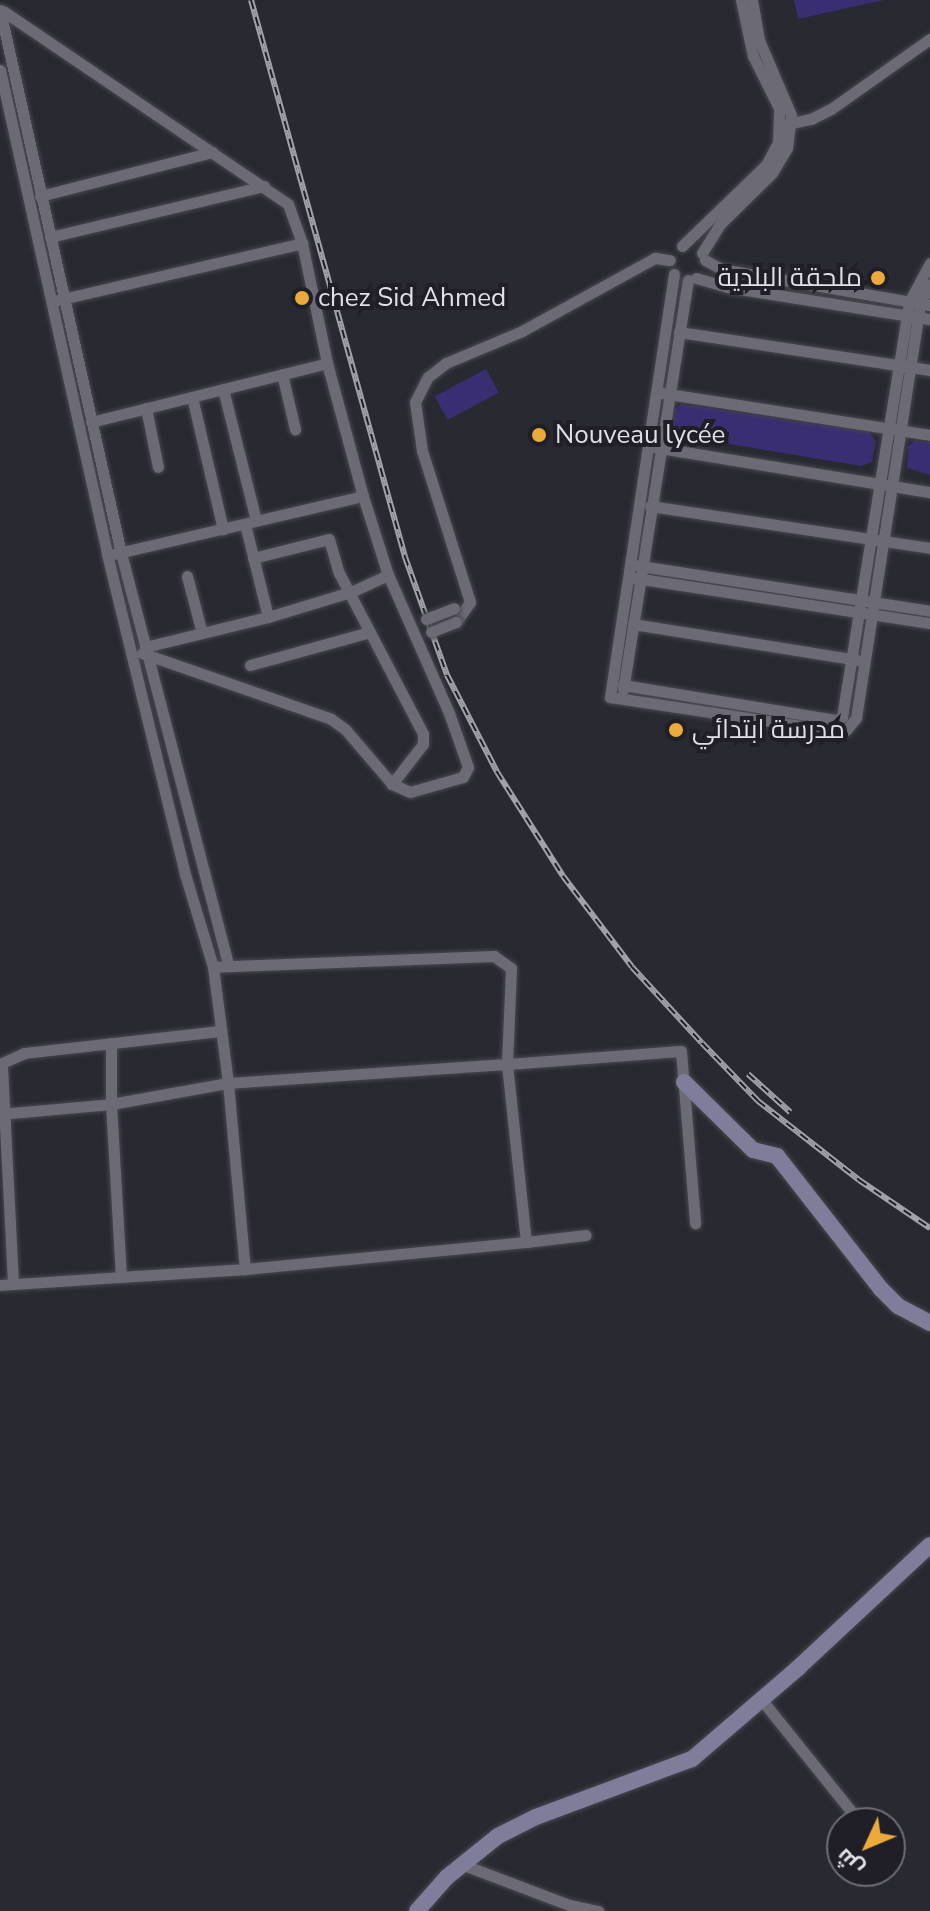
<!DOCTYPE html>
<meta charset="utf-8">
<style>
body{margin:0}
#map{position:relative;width:930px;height:1911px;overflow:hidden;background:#292932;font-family:"Nunito Sans",Cairo,sans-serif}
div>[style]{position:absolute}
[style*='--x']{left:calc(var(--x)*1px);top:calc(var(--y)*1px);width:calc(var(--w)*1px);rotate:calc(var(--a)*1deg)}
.green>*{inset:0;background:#3a2e73;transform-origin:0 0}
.roads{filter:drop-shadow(0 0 2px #47474e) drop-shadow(0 0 2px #47474e)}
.street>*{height:11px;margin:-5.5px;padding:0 5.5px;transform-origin:5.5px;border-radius:5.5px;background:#6b6a75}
.secondary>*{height:16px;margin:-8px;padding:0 8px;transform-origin:8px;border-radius:8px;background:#7f7d9a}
.rail>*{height:6px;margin-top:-3px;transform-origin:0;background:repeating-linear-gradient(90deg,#201f28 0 9px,#a1a1a8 0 18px);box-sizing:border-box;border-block:2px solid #a1a1a8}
.bridges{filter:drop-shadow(0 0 2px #47474e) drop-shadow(0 0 2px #47474e)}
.street-bridge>*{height:11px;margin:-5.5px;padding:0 5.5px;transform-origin:5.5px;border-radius:5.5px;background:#6b6a75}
.dots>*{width:22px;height:22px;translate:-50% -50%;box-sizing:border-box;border:4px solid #201f28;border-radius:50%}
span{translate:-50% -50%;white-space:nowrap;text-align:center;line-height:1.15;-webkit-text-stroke:8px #201f28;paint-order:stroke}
.poi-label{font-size:26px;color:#dfdfe5}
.right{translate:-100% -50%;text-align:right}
.left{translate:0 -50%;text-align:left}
.north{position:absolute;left:826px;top:1807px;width:80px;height:80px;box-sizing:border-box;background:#201f28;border:2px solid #6c6c74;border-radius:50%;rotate:226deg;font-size:22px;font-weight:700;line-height:32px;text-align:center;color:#dfdfe5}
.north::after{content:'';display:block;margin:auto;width:28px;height:36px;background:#ebaa39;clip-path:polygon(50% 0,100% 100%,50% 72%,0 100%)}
</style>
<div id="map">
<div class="green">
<i style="clip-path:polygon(794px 0,884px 0,798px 19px)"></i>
<i style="left:486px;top:369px;width:27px;height:58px;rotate:62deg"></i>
<i style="clip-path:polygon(681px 404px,869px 432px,876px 442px,872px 462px,861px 466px,682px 436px,674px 431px,672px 423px,675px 409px)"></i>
<i style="clip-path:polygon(915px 441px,930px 442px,930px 475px,907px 468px,908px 446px)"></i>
</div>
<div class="roads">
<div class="street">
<i style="--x:0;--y:10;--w:556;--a:77.44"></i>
<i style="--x:121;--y:553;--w:426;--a:75.4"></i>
<i style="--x:3;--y:11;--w:344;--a:34.1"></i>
<i style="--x:288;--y:204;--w:41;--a:70.3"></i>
<i style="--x:302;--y:243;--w:123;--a:78.2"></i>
<i style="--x:327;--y:363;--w:138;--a:74.9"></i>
<i style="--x:363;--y:496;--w:257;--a:166.9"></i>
<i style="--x:0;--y:70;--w:496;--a:77.5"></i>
<i style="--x:107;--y:554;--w:329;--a:76.3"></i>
<i style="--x:185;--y:874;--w:97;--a:73.2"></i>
<i style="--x:213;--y:967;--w:117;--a:82.6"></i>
<i style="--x:228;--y:1083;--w:280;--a:-3.9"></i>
<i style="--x:507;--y:1064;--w:96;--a:-87.6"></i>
<i style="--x:511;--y:968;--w:21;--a:-145"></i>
<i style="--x:494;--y:956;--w:281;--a:177.8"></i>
<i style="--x:784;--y:125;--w:28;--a:-13"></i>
<i style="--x:811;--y:119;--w:22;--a:-27"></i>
<i style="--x:831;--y:109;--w:121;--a:-35.3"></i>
<i style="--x:40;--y:196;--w:178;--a:-14.3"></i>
<i style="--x:50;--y:237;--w:220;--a:-13.4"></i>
<i style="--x:682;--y:246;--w:117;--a:-44"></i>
<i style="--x:766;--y:165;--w:26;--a:-62"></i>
<i style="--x:778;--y:142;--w:34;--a:-88"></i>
<i style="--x:779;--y:108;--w:58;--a:-116.6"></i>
<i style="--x:753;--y:56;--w:57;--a:-102.1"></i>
<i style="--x:702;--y:253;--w:34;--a:-58"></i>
<i style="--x:720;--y:224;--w:73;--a:-44.4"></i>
<i style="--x:772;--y:173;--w:29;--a:-59"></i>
<i style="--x:787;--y:148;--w:33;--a:-83"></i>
<i style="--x:791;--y:115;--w:82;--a:-113.1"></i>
<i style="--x:759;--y:40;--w:41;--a:-99.9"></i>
<i style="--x:705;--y:260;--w:18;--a:29"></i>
<i style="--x:721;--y:269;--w:212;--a:9.8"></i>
<i style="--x:674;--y:274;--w:428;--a:98.6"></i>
<i style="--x:610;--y:697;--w:228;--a:8.6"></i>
<i style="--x:835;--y:731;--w:11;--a:-5"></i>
<i style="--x:846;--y:730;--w:16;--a:-50"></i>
<i style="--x:856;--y:718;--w:420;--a:-81.2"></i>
<i style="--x:920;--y:303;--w:21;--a:-62"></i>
<i style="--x:696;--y:278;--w:32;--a:16"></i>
<i style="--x:727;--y:287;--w:206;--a:9"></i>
<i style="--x:58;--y:300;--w:251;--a:-13.1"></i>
<i style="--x:679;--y:332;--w:254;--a:8.6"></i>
<i style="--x:282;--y:374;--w:57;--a:76.7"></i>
<i style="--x:223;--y:389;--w:135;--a:75.9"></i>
<i style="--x:662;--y:393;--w:271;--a:8.9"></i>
<i style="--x:192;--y:397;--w:136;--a:76.8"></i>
<i style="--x:146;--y:408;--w:60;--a:78.5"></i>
<i style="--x:91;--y:422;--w:243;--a:-14"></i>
<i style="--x:654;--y:447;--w:280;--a:9.3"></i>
<i style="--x:650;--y:506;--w:283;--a:8.5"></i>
<i style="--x:245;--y:524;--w:96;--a:76.1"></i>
<i style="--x:253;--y:558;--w:78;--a:-14"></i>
<i style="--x:329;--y:539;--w:35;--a:74"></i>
<i style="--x:339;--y:573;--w:182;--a:62.4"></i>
<i style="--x:423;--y:734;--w:10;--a:90"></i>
<i style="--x:423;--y:744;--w:51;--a:127.8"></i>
<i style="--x:634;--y:565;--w:300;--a:8.8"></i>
<i style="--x:187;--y:576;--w:59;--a:75.3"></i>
<i style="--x:635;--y:578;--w:298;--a:8.7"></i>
<i style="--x:456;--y:622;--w:24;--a:-55"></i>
<i style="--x:470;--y:602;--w:158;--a:-107.6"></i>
<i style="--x:422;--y:451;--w:49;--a:-98.1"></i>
<i style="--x:415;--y:402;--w:28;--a:-63"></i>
<i style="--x:428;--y:377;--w:23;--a:-38"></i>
<i style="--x:446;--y:363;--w:82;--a:-22.8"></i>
<i style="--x:522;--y:331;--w:152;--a:-28.8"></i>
<i style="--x:655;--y:258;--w:15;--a:8"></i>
<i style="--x:633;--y:624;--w:227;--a:9.1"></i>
<i style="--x:145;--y:647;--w:127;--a:-13.7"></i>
<i style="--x:268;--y:617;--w:87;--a:-16.8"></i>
<i style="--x:351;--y:592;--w:41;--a:-24.7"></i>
<i style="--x:388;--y:575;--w:83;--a:-107.6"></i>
<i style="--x:142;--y:653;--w:200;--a:19.2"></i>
<i style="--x:331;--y:719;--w:17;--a:36"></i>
<i style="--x:345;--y:729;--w:72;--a:49.5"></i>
<i style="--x:392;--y:784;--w:20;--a:24"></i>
<i style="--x:410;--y:792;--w:55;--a:-15.8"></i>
<i style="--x:463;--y:777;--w:11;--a:-63"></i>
<i style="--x:468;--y:767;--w:57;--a:-109.4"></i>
<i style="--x:449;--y:713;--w:151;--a:-113.8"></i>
<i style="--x:250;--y:665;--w:124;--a:-15.4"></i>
<i style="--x:623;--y:685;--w:217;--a:9.3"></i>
<i style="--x:837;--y:720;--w:6;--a:-31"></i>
<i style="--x:842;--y:717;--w:407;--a:-80.8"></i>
<i style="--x:907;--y:315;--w:13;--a:-81"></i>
<i style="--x:909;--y:302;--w:44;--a:-61.7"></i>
<i style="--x:623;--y:690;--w:415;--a:-81"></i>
<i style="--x:228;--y:1083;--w:187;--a:84.8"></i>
<i style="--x:245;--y:1269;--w:124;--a:176.3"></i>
<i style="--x:121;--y:1277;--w:173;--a:-93.3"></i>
<i style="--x:111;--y:1104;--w:119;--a:-10.2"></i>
<i style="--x:0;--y:1114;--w:111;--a:-5.1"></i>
<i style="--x:111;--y:1104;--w:61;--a:-90"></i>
<i style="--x:526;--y:1242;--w:60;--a:-6.7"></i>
<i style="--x:245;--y:1269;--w:282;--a:-5.5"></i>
<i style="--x:526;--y:1242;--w:179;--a:-96.1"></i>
<i style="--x:507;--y:1064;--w:174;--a:-4.3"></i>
<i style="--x:681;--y:1051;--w:173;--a:85.3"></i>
<i style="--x:13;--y:1283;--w:220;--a:-92.9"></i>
<i style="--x:2;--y:1063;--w:24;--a:-24"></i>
<i style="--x:24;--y:1053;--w:198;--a:-6.4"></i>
<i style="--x:0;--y:1285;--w:121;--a:-3.8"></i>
<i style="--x:761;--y:1699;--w:150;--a:51.2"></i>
<i style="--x:461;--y:1864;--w:116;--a:20.8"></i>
<i style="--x:569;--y:1905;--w:30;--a:12"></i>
</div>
<div class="secondary">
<i style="--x:684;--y:1082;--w:97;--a:44.6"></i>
<i style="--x:753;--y:1150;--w:25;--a:14"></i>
<i style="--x:777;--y:1156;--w:169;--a:52"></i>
<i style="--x:881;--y:1289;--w:24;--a:45"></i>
<i style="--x:898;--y:1306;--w:36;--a:28"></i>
<i style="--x:417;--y:1911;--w:45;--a:-48.6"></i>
<i style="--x:447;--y:1877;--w:65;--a:-38.8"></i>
<i style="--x:498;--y:1836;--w:42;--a:-26.6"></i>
<i style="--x:536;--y:1817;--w:166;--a:-20.4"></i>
<i style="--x:692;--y:1759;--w:140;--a:-40.6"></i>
<i style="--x:798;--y:1668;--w:180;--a:-43"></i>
</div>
</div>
<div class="rail">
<i style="--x:251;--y:0;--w:578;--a:74.54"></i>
<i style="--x:405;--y:557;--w:125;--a:70.4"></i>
<i style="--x:447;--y:675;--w:109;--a:62.7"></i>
<i style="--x:497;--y:772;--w:123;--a:57.6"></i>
<i style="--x:563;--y:876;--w:114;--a:52.8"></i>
<i style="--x:632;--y:967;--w:103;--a:47.4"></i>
<i style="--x:702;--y:1043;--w:81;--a:46"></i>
<i style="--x:758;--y:1101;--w:128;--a:38"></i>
<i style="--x:859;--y:1180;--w:86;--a:34.1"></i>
<i style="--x:748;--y:1074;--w:57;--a:42.1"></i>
</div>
<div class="bridges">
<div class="street-bridge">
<i style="--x:426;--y:619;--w:30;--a:-21"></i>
<i style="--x:431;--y:632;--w:27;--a:-22"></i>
</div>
</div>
<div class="dots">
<i style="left:878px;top:278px;background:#ebaa39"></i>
<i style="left:302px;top:298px;background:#ebaa39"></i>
<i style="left:539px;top:435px;background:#ebaa39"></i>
<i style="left:676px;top:730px;background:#ebaa39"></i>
</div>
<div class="poi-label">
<span class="right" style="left:862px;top:278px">ملحقة البلدية</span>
<span class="left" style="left:318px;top:298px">chez Sid Ahmed</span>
<span class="left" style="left:555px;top:435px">Nouveau lycée</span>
<span class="left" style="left:692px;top:730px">مدرسة ابتدائي</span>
</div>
<div class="north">ش</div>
</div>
